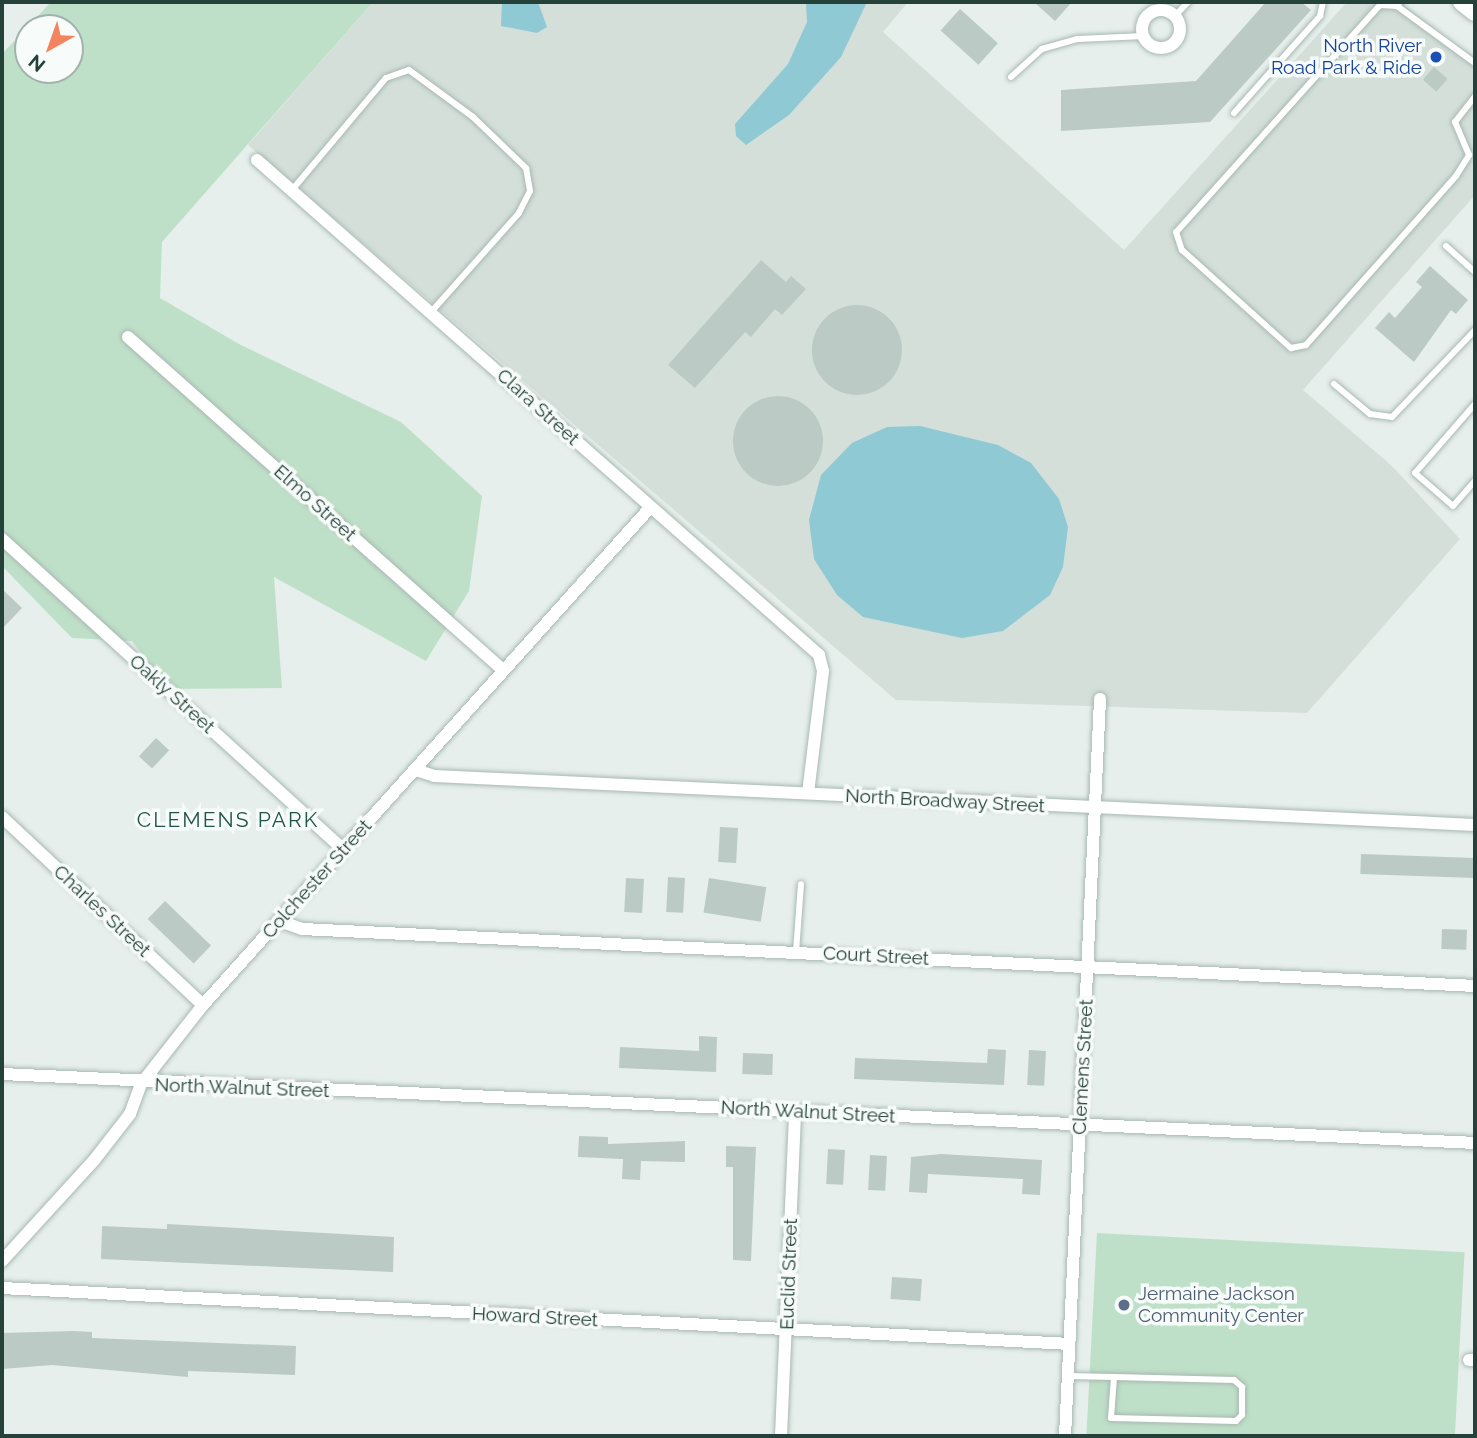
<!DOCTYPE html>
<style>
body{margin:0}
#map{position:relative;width:1477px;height:1438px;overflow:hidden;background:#e6efeb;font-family:Raleway,sans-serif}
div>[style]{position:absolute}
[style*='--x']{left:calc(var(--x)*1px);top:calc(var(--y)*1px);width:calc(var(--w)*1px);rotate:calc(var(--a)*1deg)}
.built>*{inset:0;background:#d4dfda}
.green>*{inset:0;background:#bfe0c8;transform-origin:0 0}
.water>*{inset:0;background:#8ec9d4}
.building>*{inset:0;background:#bbcac4;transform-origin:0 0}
.round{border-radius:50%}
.roads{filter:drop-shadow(0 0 2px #a8b8b2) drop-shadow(0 0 2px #a8b8b2)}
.lane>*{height:6px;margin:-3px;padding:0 3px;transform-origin:3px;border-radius:3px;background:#fff}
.street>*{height:12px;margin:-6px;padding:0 6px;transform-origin:6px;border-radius:6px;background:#fff}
.street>.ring{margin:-6px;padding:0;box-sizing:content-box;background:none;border:12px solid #fff;border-radius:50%}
.secondary>*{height:18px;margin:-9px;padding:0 9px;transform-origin:9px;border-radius:9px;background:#fff}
.dots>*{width:19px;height:19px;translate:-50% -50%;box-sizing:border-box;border:4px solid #f7fbf9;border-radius:50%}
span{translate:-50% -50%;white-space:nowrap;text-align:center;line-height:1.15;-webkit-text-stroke:7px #f7fbf9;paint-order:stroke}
.transit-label{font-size:19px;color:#164399}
.right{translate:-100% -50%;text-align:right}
.street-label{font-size:19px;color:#24423a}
.service-label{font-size:19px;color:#4e5e75}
.left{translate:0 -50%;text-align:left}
.neighbourhood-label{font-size:21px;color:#1f5548;letter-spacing:2px}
.frame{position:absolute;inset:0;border:4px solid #24423a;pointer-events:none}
.north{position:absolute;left:14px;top:14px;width:70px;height:70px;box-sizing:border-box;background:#f7fbf9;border:2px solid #a3b1ad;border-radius:50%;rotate:220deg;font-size:19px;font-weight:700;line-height:28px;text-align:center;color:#24423a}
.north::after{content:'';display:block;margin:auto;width:24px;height:32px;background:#f4845f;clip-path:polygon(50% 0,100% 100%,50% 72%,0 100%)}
</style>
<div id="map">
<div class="built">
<i style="clip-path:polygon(373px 2px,908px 2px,883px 32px,1124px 250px,1347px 2px,1400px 2px,1475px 60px,1475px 195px,1303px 390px,1391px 465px,1460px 539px,1307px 713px,896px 700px,248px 145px)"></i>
</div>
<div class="green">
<i style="clip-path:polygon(evenodd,51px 2px,373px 2px,162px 242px,160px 298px,239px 344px,401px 422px,482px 496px,469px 591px,426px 661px,274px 577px,282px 688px,167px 689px,132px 641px,72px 638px,2px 566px,2px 54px,51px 2px,28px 28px,70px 28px,70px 70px,28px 70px,28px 28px)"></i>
<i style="left:1097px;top:1233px;width:368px;height:203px;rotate:3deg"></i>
</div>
<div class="water">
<i style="clip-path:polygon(502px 2px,538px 2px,547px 27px,537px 33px,501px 26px)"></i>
<i style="clip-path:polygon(806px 2px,867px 2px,841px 57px,789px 115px,746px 145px,736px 136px,735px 124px,788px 64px,807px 22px)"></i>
<i style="clip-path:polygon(920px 426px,998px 445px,1031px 463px,1059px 499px,1068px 527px,1063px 567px,1050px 595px,1003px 631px,962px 638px,863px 617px,837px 595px,814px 559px,809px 520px,821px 475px,852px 443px,887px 427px)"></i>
</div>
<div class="building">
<i style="clip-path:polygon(1034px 2px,1072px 2px,1055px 21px)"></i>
<i style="clip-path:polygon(1266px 2px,1301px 2px,1311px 10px,1210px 122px,1061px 131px,1061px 90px,1196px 81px)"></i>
<i style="left:960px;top:9px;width:51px;height:29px;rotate:42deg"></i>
<i style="left:1434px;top:67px;width:18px;height:17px;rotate:41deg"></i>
<i style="clip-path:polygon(761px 260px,786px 282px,791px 276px,806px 289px,782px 315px,775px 309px,751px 337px,745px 332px,695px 388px,668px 365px)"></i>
<i style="clip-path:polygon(1430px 266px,1468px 300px,1456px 314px,1451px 310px,1414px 362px,1375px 328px,1389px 312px,1395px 318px,1422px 287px,1416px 282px)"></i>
<i class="round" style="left:812px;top:305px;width:90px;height:90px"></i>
<i class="round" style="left:733px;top:396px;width:90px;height:90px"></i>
<i style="clip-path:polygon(2px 589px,22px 608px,2px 629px)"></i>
<i style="left:156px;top:738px;width:18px;height:25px;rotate:43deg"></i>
<i style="left:720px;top:827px;width:18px;height:35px;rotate:3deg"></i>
<i style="left:1361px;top:854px;width:114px;height:20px;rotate:2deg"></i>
<i style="left:668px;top:877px;width:17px;height:35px;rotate:3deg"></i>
<i style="left:626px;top:878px;width:18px;height:34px;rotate:3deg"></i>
<i style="left:709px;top:878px;width:58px;height:35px;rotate:9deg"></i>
<i style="left:165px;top:901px;width:64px;height:25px;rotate:44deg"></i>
<i style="left:1442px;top:929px;width:25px;height:20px;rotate:2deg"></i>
<i style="clip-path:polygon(699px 1036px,717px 1037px,716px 1072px,619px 1068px,620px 1047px,699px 1051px)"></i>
<i style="clip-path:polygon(988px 1049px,1006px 1050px,1004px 1085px,854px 1079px,855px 1058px,987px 1063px)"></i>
<i style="left:1029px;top:1050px;width:17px;height:35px;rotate:3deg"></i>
<i style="left:743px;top:1053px;width:30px;height:21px;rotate:2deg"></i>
<i style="clip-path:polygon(579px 1136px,608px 1137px,608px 1144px,685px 1141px,685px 1162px,641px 1161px,640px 1180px,622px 1179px,623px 1159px,578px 1157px)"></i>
<i style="clip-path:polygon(726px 1146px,756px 1147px,751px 1261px,733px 1260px,733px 1167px,726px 1167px)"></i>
<i style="left:828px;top:1149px;width:17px;height:35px;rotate:3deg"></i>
<i style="clip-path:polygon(941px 1154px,1042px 1160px,1040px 1195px,1022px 1194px,1023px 1179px,928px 1174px,927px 1193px,909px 1192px,911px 1157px)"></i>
<i style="left:870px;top:1155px;width:17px;height:35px;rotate:3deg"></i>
<i style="clip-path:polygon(167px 1224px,394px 1237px,393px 1272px,101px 1259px,102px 1226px,167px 1229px)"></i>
<i style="left:892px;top:1277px;width:30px;height:22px;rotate:4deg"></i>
<i style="clip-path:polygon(74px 1331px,92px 1332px,92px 1338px,296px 1346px,295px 1375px,188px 1371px,188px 1377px,52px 1365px,2px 1369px,2px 1333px)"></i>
</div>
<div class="roads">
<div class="lane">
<i style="--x:1400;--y:2;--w:5;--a:127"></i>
<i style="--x:1397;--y:6;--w:97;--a:36.2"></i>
<i style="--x:1397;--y:6;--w:17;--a:-177"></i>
<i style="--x:1380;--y:5;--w:305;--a:131.9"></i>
<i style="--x:1176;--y:232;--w:19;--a:72"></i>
<i style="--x:1182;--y:250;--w:147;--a:42"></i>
<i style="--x:1291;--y:348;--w:15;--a:-11"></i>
<i style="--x:1306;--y:345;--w:226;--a:-48.4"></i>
<i style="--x:1456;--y:176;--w:25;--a:-58"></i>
<i style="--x:1469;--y:155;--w:36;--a:-113"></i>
<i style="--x:1455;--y:122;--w:33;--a:-52"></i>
<i style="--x:1175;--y:16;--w:19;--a:-47"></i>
<i style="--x:1011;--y:77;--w:42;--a:-42.1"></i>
<i style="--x:1042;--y:49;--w:37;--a:-16"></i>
<i style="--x:1078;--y:39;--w:66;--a:-2.6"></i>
<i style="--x:1234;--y:113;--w:130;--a:-48.4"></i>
<i style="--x:1320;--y:16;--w:14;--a:-78"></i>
<i style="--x:292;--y:190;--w:146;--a:-50"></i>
<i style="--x:386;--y:78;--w:24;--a:-19"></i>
<i style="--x:409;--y:70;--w:79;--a:36.3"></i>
<i style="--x:473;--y:117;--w:74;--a:43.9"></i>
<i style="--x:526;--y:168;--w:23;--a:80"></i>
<i style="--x:530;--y:191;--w:25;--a:117"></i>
<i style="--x:519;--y:213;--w:131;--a:131.6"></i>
<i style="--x:1446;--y:246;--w:39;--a:42"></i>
<i style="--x:1334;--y:384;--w:47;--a:39.8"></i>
<i style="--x:1370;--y:414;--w:22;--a:8"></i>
<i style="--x:1392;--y:417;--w:120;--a:-46.3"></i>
<i style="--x:1475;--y:404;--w:91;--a:131"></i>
<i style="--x:1415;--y:473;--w:50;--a:41"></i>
<i style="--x:1453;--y:506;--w:33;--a:-49"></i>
<i style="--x:796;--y:952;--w:68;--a:-85.8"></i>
<i style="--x:1067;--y:1376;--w:47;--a:1.2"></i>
<i style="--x:1114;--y:1377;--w:120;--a:1.4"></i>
<i style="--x:1234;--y:1380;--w:11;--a:41"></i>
<i style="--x:1242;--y:1387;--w:28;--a:90"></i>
<i style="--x:1242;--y:1415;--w:8;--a:135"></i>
<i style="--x:1236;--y:1421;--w:125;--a:-178.6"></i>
<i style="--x:1111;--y:1418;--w:41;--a:-85.8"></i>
</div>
<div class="street">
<i class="ring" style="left:1142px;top:10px;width:26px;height:26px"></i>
<i style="--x:257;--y:160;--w:749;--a:41.37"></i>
<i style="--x:819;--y:655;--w:16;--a:76"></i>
<i style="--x:823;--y:671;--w:123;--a:97"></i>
<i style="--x:128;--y:337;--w:502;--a:41.61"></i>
<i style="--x:2;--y:539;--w:461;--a:42.3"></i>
<i style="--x:416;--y:770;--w:19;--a:18"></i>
<i style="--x:434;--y:776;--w:1042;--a:2.69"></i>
<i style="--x:2;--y:817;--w:275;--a:43.1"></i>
<i style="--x:279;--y:921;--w:24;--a:19"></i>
<i style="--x:302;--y:929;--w:1174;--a:2.78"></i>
<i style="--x:2;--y:1074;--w:1475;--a:2.68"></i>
<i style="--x:2;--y:1261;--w:138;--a:-47.6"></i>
<i style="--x:95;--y:1159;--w:57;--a:-52.1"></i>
<i style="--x:130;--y:1114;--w:32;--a:-70"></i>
<i style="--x:141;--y:1084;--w:100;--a:-51.9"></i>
<i style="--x:203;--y:1005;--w:667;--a:-48.04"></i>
<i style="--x:2;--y:1288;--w:1068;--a:3"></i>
<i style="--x:1469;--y:1360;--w:6;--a:0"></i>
<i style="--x:781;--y:1436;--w:325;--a:-87.5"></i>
<i style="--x:1065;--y:1436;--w:738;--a:-87.28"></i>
</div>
<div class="secondary">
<i style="--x:1462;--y:2;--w:16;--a:38"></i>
</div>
</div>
<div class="dots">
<i style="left:1436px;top:57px;background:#1a4fb4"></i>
<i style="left:1124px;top:1305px;background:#5c6f8a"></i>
</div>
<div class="transit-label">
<span class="right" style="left:1422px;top:57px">North River<br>Road Park &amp; Ride</span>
</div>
<div class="street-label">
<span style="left:538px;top:407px;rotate:42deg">Clara Street</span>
<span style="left:315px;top:503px;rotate:42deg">Elmo Street</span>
<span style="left:172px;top:694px;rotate:42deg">Oakly Street</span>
<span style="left:945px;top:801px;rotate:3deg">North Broadway Street</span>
<span style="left:317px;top:879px;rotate:-48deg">Colchester Street</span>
<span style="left:102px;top:911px;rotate:43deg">Charles Street</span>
<span style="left:876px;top:956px;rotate:3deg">Court Street</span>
<span style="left:1083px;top:1067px;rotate:-87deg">Clemens Street</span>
<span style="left:242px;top:1088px;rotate:2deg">North Walnut Street</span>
<span style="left:808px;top:1112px;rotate:3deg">North Walnut Street</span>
<span style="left:789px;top:1274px;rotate:-88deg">Euclid Street</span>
<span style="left:535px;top:1317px;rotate:3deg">Howard Street</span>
</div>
<div class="service-label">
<span class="left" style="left:1138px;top:1305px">Jermaine Jackson<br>Community Center</span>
</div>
<div class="neighbourhood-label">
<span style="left:228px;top:820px">CLEMENS PARK</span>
</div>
<div class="frame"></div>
<div class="north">N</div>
</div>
